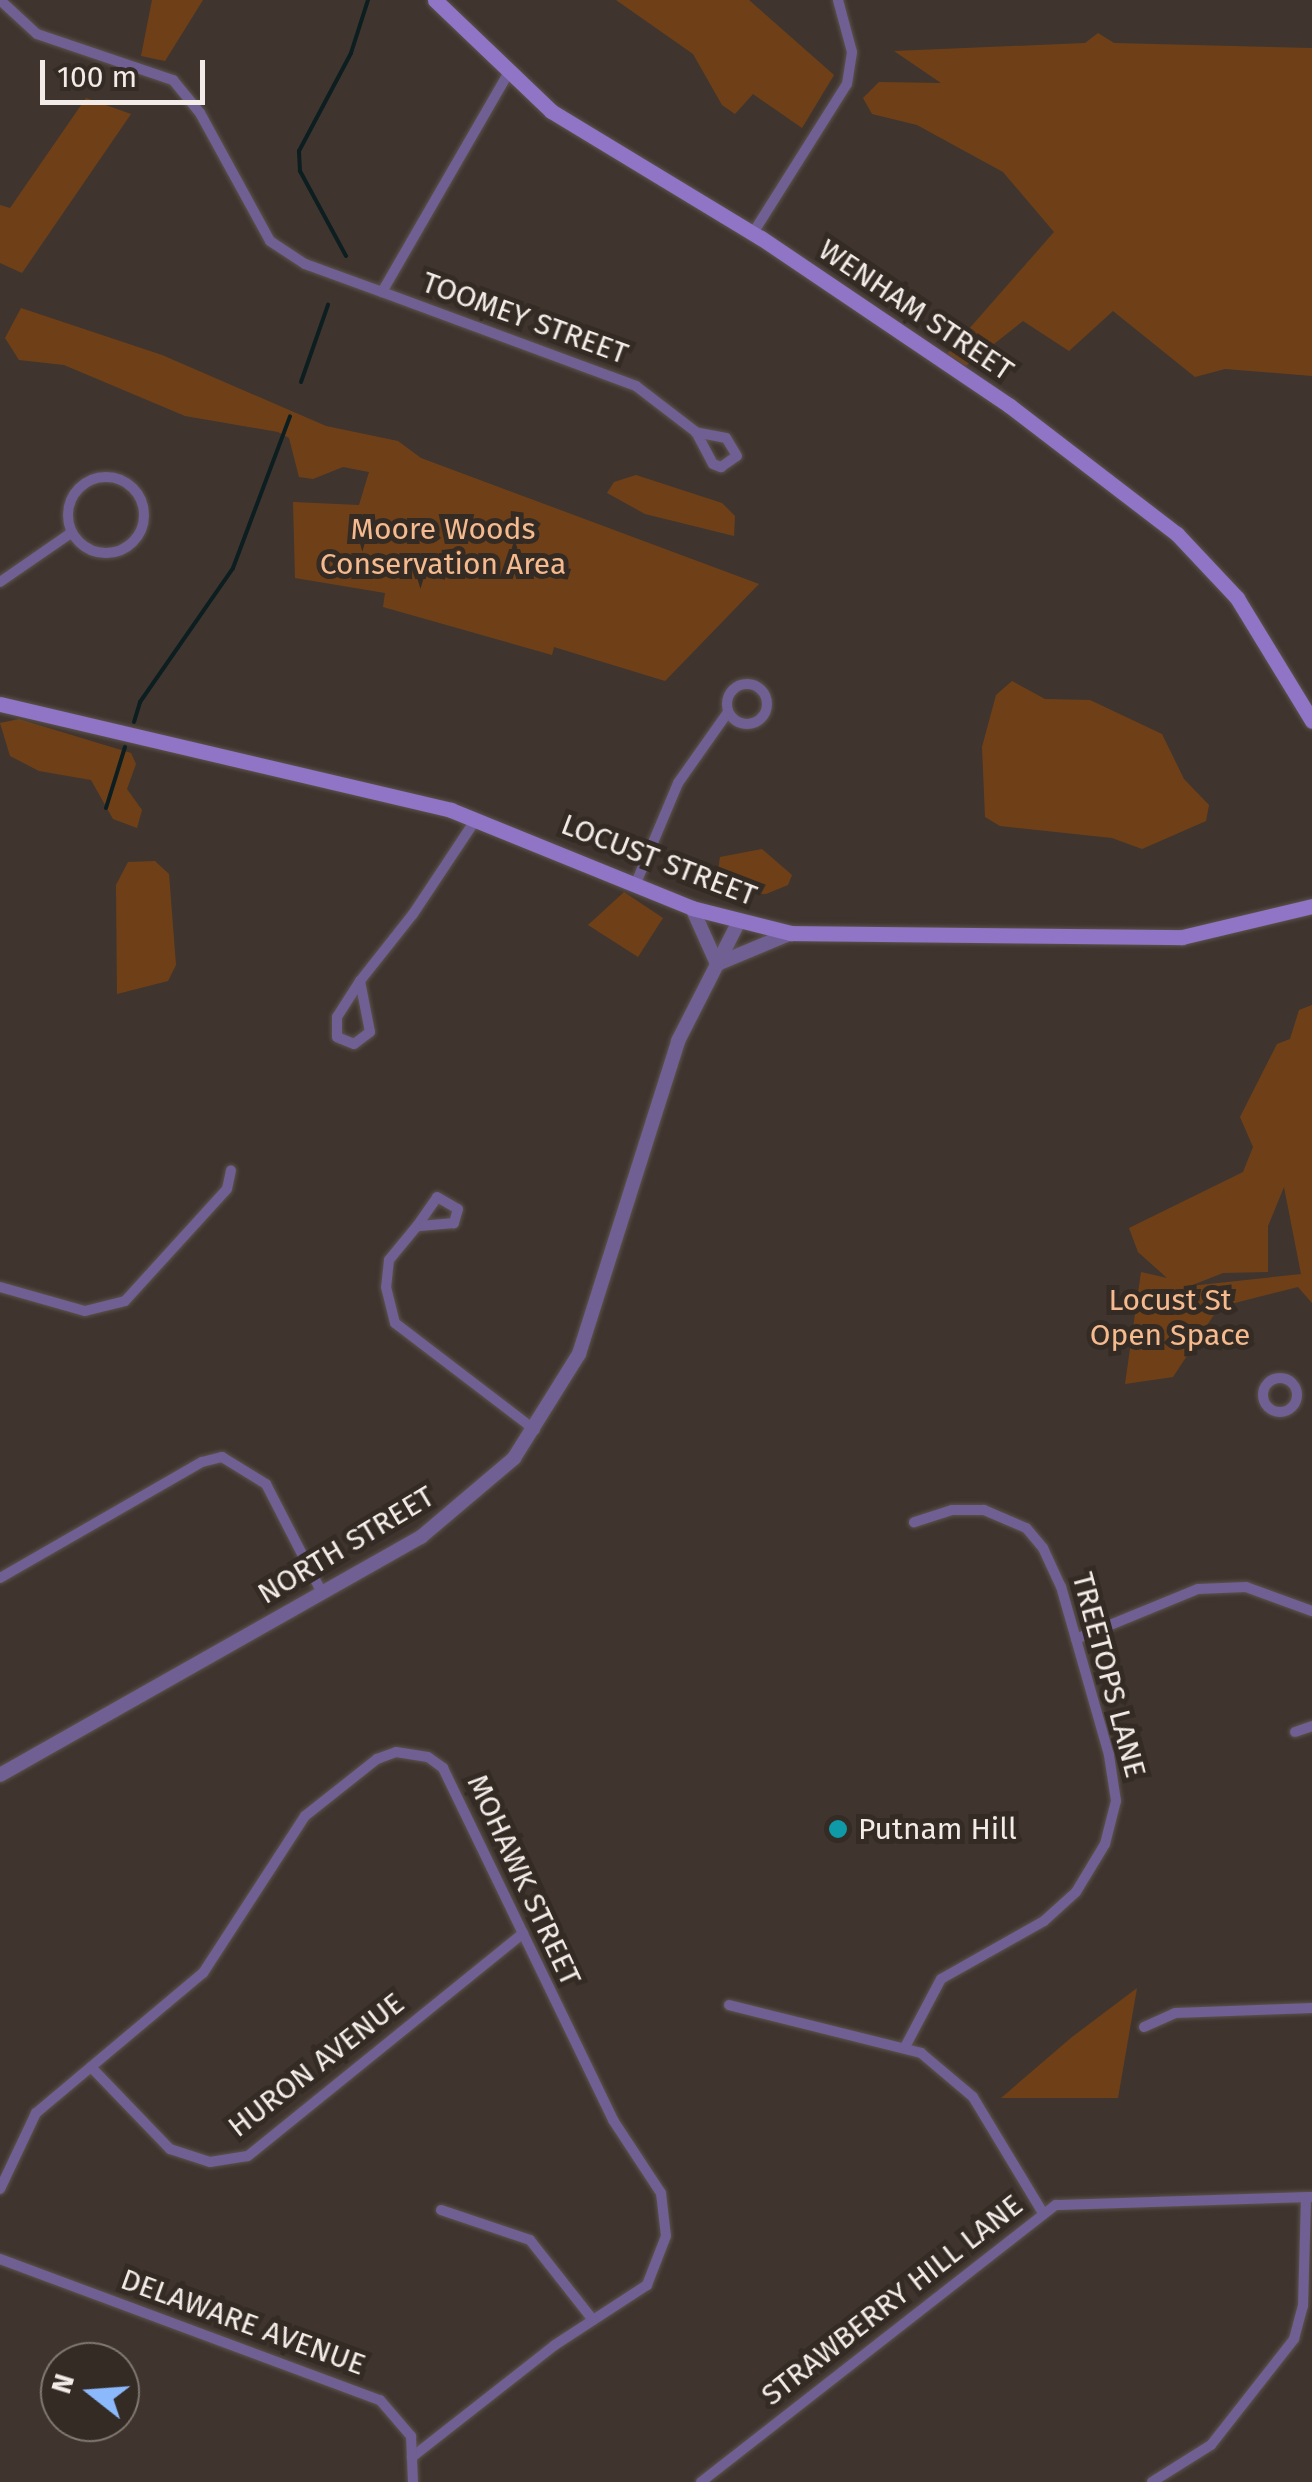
<!DOCTYPE html>
<style>
body{margin:0}
#map{position:relative;width:1312px;height:2482px;overflow:hidden;background:#3f352e;font-family:"Fira Sans",sans-serif}
div>[style]{position:absolute}
[style*='--x']{left:calc(var(--x)*1px);top:calc(var(--y)*1px);width:calc(var(--w)*1px);rotate:calc(var(--a)*1deg)}
.green>*{inset:0;background:#6f4018}
.stream>*{height:4px;margin:-2px;padding:0 2px;transform-origin:2px;border-radius:2px;background:#0c1e20}
.roads{filter:drop-shadow(0 0 2px #5c524c) drop-shadow(0 0 2px #5c524c)}
.minor>*{height:10px;margin:-5px;padding:0 5px;transform-origin:5px;border-radius:5px;background:#705f92}
.minor>.ring{margin:-5px;padding:0;box-sizing:content-box;background:none;border:10px solid #705f92;border-radius:50%}
.tertiary>*{height:14px;margin:-7px;padding:0 7px;transform-origin:7px;border-radius:7px;background:#705f92}
.secondary>*{height:15px;margin:-7.5px;padding:0 7.5px;transform-origin:7.5px;border-radius:7.5px;background:#9074c5}
.dots>*{width:28px;height:28px;translate:-50% -50%;box-sizing:border-box;border:5px solid #342b24;border-radius:50%}
span{translate:-50% -50%;white-space:nowrap;text-align:center;line-height:1.15;-webkit-text-stroke:10px #342b24;paint-order:stroke}
.street-label{font-size:30px;color:#f2ebe7}
.park-label{font-size:30px;color:#f5ba8e}
.poi-label{font-size:30px;color:#f2ebe7}
.left{translate:0 -50%;text-align:left}
.north{position:absolute;left:40px;top:2342px;width:100px;height:100px;box-sizing:border-box;background:#342b24;border:2px solid #807872;border-radius:50%;rotate:287deg;font-size:28px;font-weight:700;line-height:40px;text-align:center;color:#f2ebe7}
.north::after{content:'';display:block;margin:auto;width:35px;height:45px;background:#8cb9fc;clip-path:polygon(50% 0,100% 100%,50% 72%,0 100%)}
.scale{position:absolute;left:40px;top:60px;width:165px;height:45px;box-sizing:border-box;border:5px solid #f2ebe7;border-top:0;padding-left:12px;font-size:30px;line-height:35px;white-space:nowrap;color:#f2ebe7;-webkit-text-stroke:8px #342b24;paint-order:stroke}
</style>
<div id="map">
<div class="green">
<i style="clip-path:polygon(152px 0,203px 0,165px 61px,141px 56px)"></i>
<i style="clip-path:polygon(616px 0,749px 0,834px 75px,802px 128px,753px 94px,735px 114px,722px 105px,693px 54px)"></i>
<i style="clip-path:polygon(1098px 33px,1114px 43px,1312px 48px,1312px 376px,1225px 369px,1195px 377px,1113px 311px,1069px 351px,1023px 321px,966px 366px,947px 354px,1054px 232px,1003px 172px,917px 125px,872px 114px,863px 98px,879px 82px,941px 83px,894px 51px,1085px 43px)"></i>
<i style="clip-path:polygon(86px 98px,131px 114px,22px 273px,0 263px,0 205px,10px 208px)"></i>
<i style="clip-path:polygon(21px 308px,162px 355px,326px 426px,398px 441px,421px 458px,759px 584px,665px 681px,554px 647px,552px 655px,383px 607px,385px 593px,295px 578px,293px 502px,359px 505px,369px 472px,343px 467px,313px 479px,299px 477px,289px 438px,278px 432px,185px 416px,64px 365px,19px 360px,5px 338px)"></i>
<i style="clip-path:polygon(636px 475px,722px 503px,735px 516px,734px 536px,645px 514px,607px 493px,614px 482px)"></i>
<i style="clip-path:polygon(1012px 681px,1045px 699px,1090px 700px,1162px 734px,1184px 779px,1209px 805px,1206px 821px,1142px 849px,1112px 838px,1000px 826px,985px 817px,982px 747px,996px 695px)"></i>
<i style="clip-path:polygon(19px 719px,131px 753px,136px 764px,127px 789px,142px 810px,137px 828px,113px 819px,91px 780px,39px 771px,10px 756px,0 723px)"></i>
<i style="clip-path:polygon(762px 849px,792px 875px,788px 885px,766px 894px,715px 891px,720px 857px)"></i>
<i style="clip-path:polygon(155px 861px,169px 874px,176px 965px,168px 981px,117px 994px,116px 885px,128px 862px)"></i>
<i style="clip-path:polygon(624px 892px,663px 918px,638px 957px,588px 925px)"></i>
<i style="clip-path:polygon(evenodd,1312px 1005px,1312px 1303px,1298px 1287px,1219px 1307px,1173px 1377px,1125px 1384px,1141px 1272px,1167px 1278px,1138px 1252px,1129px 1228px,1243px 1172px,1253px 1147px,1240px 1117px,1277px 1044px,1290px 1039px,1299px 1010px,1312px 1005px,1284px 1187px,1301px 1274px,1190px 1286px,1223px 1273px,1268px 1272px,1268px 1226px,1284px 1187px)"></i>
<i style="clip-path:polygon(1137px 1988px,1118px 2098px,1001px 2098px,1072px 2037px)"></i>
</div>
<div class="stream">
<i style="--x:346;--y:256;--w:97;--a:-118.4"></i>
<i style="--x:300;--y:171;--w:20;--a:-93"></i>
<i style="--x:299;--y:151;--w:111;--a:-62"></i>
<i style="--x:351;--y:53;--w:56;--a:-72.2"></i>
<i style="--x:301;--y:382;--w:82;--a:-70.7"></i>
<i style="--x:134;--y:722;--w:21;--a:-73"></i>
<i style="--x:140;--y:702;--w:163;--a:-55.2"></i>
<i style="--x:233;--y:568;--w:162;--a:-69.4"></i>
<i style="--x:106;--y:808;--w:64;--a:-72.7"></i>
</div>
<div class="roads">
<div class="minor">
<i style="--x:0;--y:0;--w:50;--a:42.6"></i>
<i style="--x:37;--y:34;--w:144;--a:18.7"></i>
<i style="--x:173;--y:80;--w:43;--a:50.7"></i>
<i style="--x:200;--y:113;--w:146;--a:61.3"></i>
<i style="--x:270;--y:241;--w:42;--a:33.3"></i>
<i style="--x:305;--y:264;--w:82;--a:20"></i>
<i style="--x:382;--y:292;--w:254;--a:-60"></i>
<i style="--x:753;--y:233;--w:176;--a:-57.8"></i>
<i style="--x:847;--y:84;--w:32;--a:-81"></i>
<i style="--x:852;--y:52;--w:54;--a:-105.1"></i>
<i style="--x:382;--y:292;--w:271;--a:20.3"></i>
<i style="--x:636;--y:386;--w:76;--a:37.5"></i>
<i style="--x:696;--y:432;--w:36;--a:62"></i>
<i style="--x:713;--y:464;--w:9;--a:21"></i>
<i style="--x:721;--y:467;--w:19;--a:-35"></i>
<i style="--x:737;--y:456;--w:21;--a:-121"></i>
<i style="--x:726;--y:438;--w:31;--a:-169"></i>
<i class="ring" style="left:68px;top:477px;width:66px;height:66px"></i>
<i style="--x:0;--y:582;--w:86;--a:-34.6"></i>
<i class="ring" style="left:727px;top:684px;width:30px;height:30px"></i>
<i style="--x:636;--y:883;--w:108;--a:-67.2"></i>
<i style="--x:678;--y:783;--w:87;--a:-54.8"></i>
<i style="--x:360;--y:981;--w:52;--a:78.9"></i>
<i style="--x:370;--y:1032;--w:20;--a:143"></i>
<i style="--x:354;--y:1044;--w:18;--a:-158"></i>
<i style="--x:337;--y:1037;--w:20;--a:-90"></i>
<i style="--x:337;--y:1017;--w:43;--a:-57.4"></i>
<i style="--x:360;--y:981;--w:85;--a:-51.7"></i>
<i style="--x:413;--y:914;--w:114;--a:-56.4"></i>
<i style="--x:417;--y:1226;--w:35;--a:-55"></i>
<i style="--x:437;--y:1197;--w:24;--a:30"></i>
<i style="--x:458;--y:1209;--w:15;--a:106"></i>
<i style="--x:454;--y:1223;--w:37;--a:175"></i>
<i style="--x:417;--y:1226;--w:44;--a:129.5"></i>
<i style="--x:389;--y:1260;--w:27;--a:96"></i>
<i style="--x:386;--y:1287;--w:37;--a:76"></i>
<i style="--x:395;--y:1323;--w:176;--a:37.4"></i>
<i style="--x:0;--y:1287;--w:88;--a:15.8"></i>
<i style="--x:85;--y:1311;--w:41;--a:-14"></i>
<i style="--x:125;--y:1301;--w:151;--a:-47.7"></i>
<i style="--x:227;--y:1189;--w:19;--a:-78"></i>
<i class="ring" style="left:1263px;top:1378px;width:24px;height:24px"></i>
<i style="--x:0;--y:1578;--w:233;--a:-29.9"></i>
<i style="--x:202;--y:1462;--w:21;--a:-14"></i>
<i style="--x:222;--y:1457;--w:52;--a:31.5"></i>
<i style="--x:266;--y:1484;--w:123;--a:62.8"></i>
<i style="--x:1076;--y:1639;--w:132;--a:-22.3"></i>
<i style="--x:1198;--y:1589;--w:48;--a:-2.4"></i>
<i style="--x:1246;--y:1587;--w:70;--a:20"></i>
<i style="--x:1295;--y:1732;--w:18;--a:-19"></i>
<i style="--x:729;--y:2005;--w:198;--a:14"></i>
<i style="--x:921;--y:2053;--w:68;--a:40.2"></i>
<i style="--x:973;--y:2097;--w:135;--a:58.9"></i>
<i style="--x:1144;--y:2027;--w:34;--a:-24"></i>
<i style="--x:1175;--y:2013;--w:137;--a:-2.1"></i>
<i style="--x:905;--y:2047;--w:77;--a:-62.1"></i>
<i style="--x:941;--y:1979;--w:118;--a:-29.4"></i>
<i style="--x:1044;--y:1921;--w:43;--a:-42.2"></i>
<i style="--x:1076;--y:1892;--w:56;--a:-58.9"></i>
<i style="--x:1105;--y:1844;--w:44;--a:-75.7"></i>
<i style="--x:1116;--y:1801;--w:47;--a:-98.7"></i>
<i style="--x:1109;--y:1755;--w:175;--a:-105.9"></i>
<i style="--x:1061;--y:1587;--w:43;--a:-114.8"></i>
<i style="--x:1043;--y:1548;--w:26;--a:-130"></i>
<i style="--x:1026;--y:1528;--w:46;--a:-156.8"></i>
<i style="--x:984;--y:1510;--w:32;--a:180"></i>
<i style="--x:952;--y:1510;--w:40;--a:162"></i>
<i style="--x:91;--y:2067;--w:114;--a:46.1"></i>
<i style="--x:170;--y:2149;--w:42;--a:18"></i>
<i style="--x:210;--y:2162;--w:38;--a:-9"></i>
<i style="--x:248;--y:2156;--w:354;--a:-39"></i>
<i style="--x:0;--y:2189;--w:84;--a:-64.7"></i>
<i style="--x:36;--y:2113;--w:218;--a:-40"></i>
<i style="--x:203;--y:1973;--w:187;--a:-57"></i>
<i style="--x:305;--y:1816;--w:92;--a:-38.4"></i>
<i style="--x:377;--y:1759;--w:20;--a:-20"></i>
<i style="--x:396;--y:1752;--w:32;--a:9"></i>
<i style="--x:428;--y:1757;--w:19;--a:36"></i>
<i style="--x:443;--y:1768;--w:391;--a:64.2"></i>
<i style="--x:613;--y:2120;--w:87;--a:56.7"></i>
<i style="--x:661;--y:2193;--w:43;--a:83.4"></i>
<i style="--x:666;--y:2236;--w:53;--a:111.2"></i>
<i style="--x:647;--y:2285;--w:110;--a:146.9"></i>
<i style="--x:555;--y:2345;--w:182;--a:141.9"></i>
<i style="--x:441;--y:2210;--w:94;--a:18.6"></i>
<i style="--x:530;--y:2240;--w:102;--a:51.8"></i>
<i style="--x:0;--y:2259;--w:405;--a:20.4"></i>
<i style="--x:380;--y:2400;--w:48;--a:49.3"></i>
<i style="--x:411;--y:2436;--w:46;--a:87.5"></i>
<i style="--x:701;--y:2482;--w:450;--a:-38"></i>
<i style="--x:1056;--y:2205;--w:256;--a:-1.8"></i>
<i style="--x:1152;--y:2482;--w:70;--a:-32.1"></i>
<i style="--x:1211;--y:2445;--w:135;--a:-51.9"></i>
<i style="--x:1294;--y:2339;--w:34;--a:-75"></i>
<i style="--x:1303;--y:2306;--w:109;--a:-88.4"></i>
</div>
<div class="tertiary">
<i style="--x:692;--y:908;--w:61;--a:65.9"></i>
<i style="--x:717;--y:964;--w:80;--a:-22.7"></i>
<i style="--x:0;--y:1775;--w:484;--a:-29.5"></i>
<i style="--x:421;--y:1537;--w:122;--a:-40.3"></i>
<i style="--x:514;--y:1458;--w:123;--a:-58"></i>
<i style="--x:579;--y:1354;--w:328;--a:-72.4"></i>
<i style="--x:678;--y:1041;--w:132;--a:-63"></i>
</div>
<div class="secondary">
<i style="--x:435;--y:0;--w:161;--a:43.7"></i>
<i style="--x:551;--y:111;--w:245;--a:31.2"></i>
<i style="--x:761;--y:238;--w:300;--a:34"></i>
<i style="--x:1010;--y:406;--w:210;--a:37.5"></i>
<i style="--x:1177;--y:534;--w:88;--a:46.8"></i>
<i style="--x:1237;--y:598;--w:144;--a:58.6"></i>
<i style="--x:0;--y:704;--w:463;--a:13.2"></i>
<i style="--x:451;--y:810;--w:260;--a:22.1"></i>
<i style="--x:692;--y:908;--w:102;--a:14.2"></i>
<i style="--x:791;--y:933;--w:391;--a:0.6"></i>
<i style="--x:1182;--y:937;--w:134;--a:-13.4"></i>
</div>
</div>
<div class="dots">
<i style="left:838px;top:1829px;background:#0f9aa8"></i>
</div>
<div class="street-label">
<span style="left:916px;top:310px;rotate:34deg">WENHAM STREET</span>
<span style="left:525px;top:318px;rotate:20deg">TOOMEY STREET</span>
<span style="left:659px;top:860px;rotate:21deg">LOCUST STREET</span>
<span style="left:346px;top:1545px;rotate:-31deg">NORTH STREET</span>
<span style="left:1109px;top:1675px;rotate:75deg">TREETOPS LANE</span>
<span style="left:524px;top:1880px;rotate:65deg">MOHAWK STREET</span>
<span style="left:316px;top:2065px;rotate:-38deg">HURON AVENUE</span>
<span style="left:892px;top:2300px;rotate:-38deg">STRAWBERRY HILL LANE</span>
<span style="left:243px;top:2322px;rotate:20deg">DELAWARE AVENUE</span>
</div>
<div class="park-label">
<span style="left:443px;top:546px">Moore Woods<br>Conservation Area</span>
<span style="left:1170px;top:1317px">Locust St<br>Open Space</span>
</div>
<div class="poi-label">
<span class="left" style="left:858px;top:1829px">Putnam Hill</span>
</div>
<div class="north">N</div>
<div class="scale">100 m</div>
</div>
